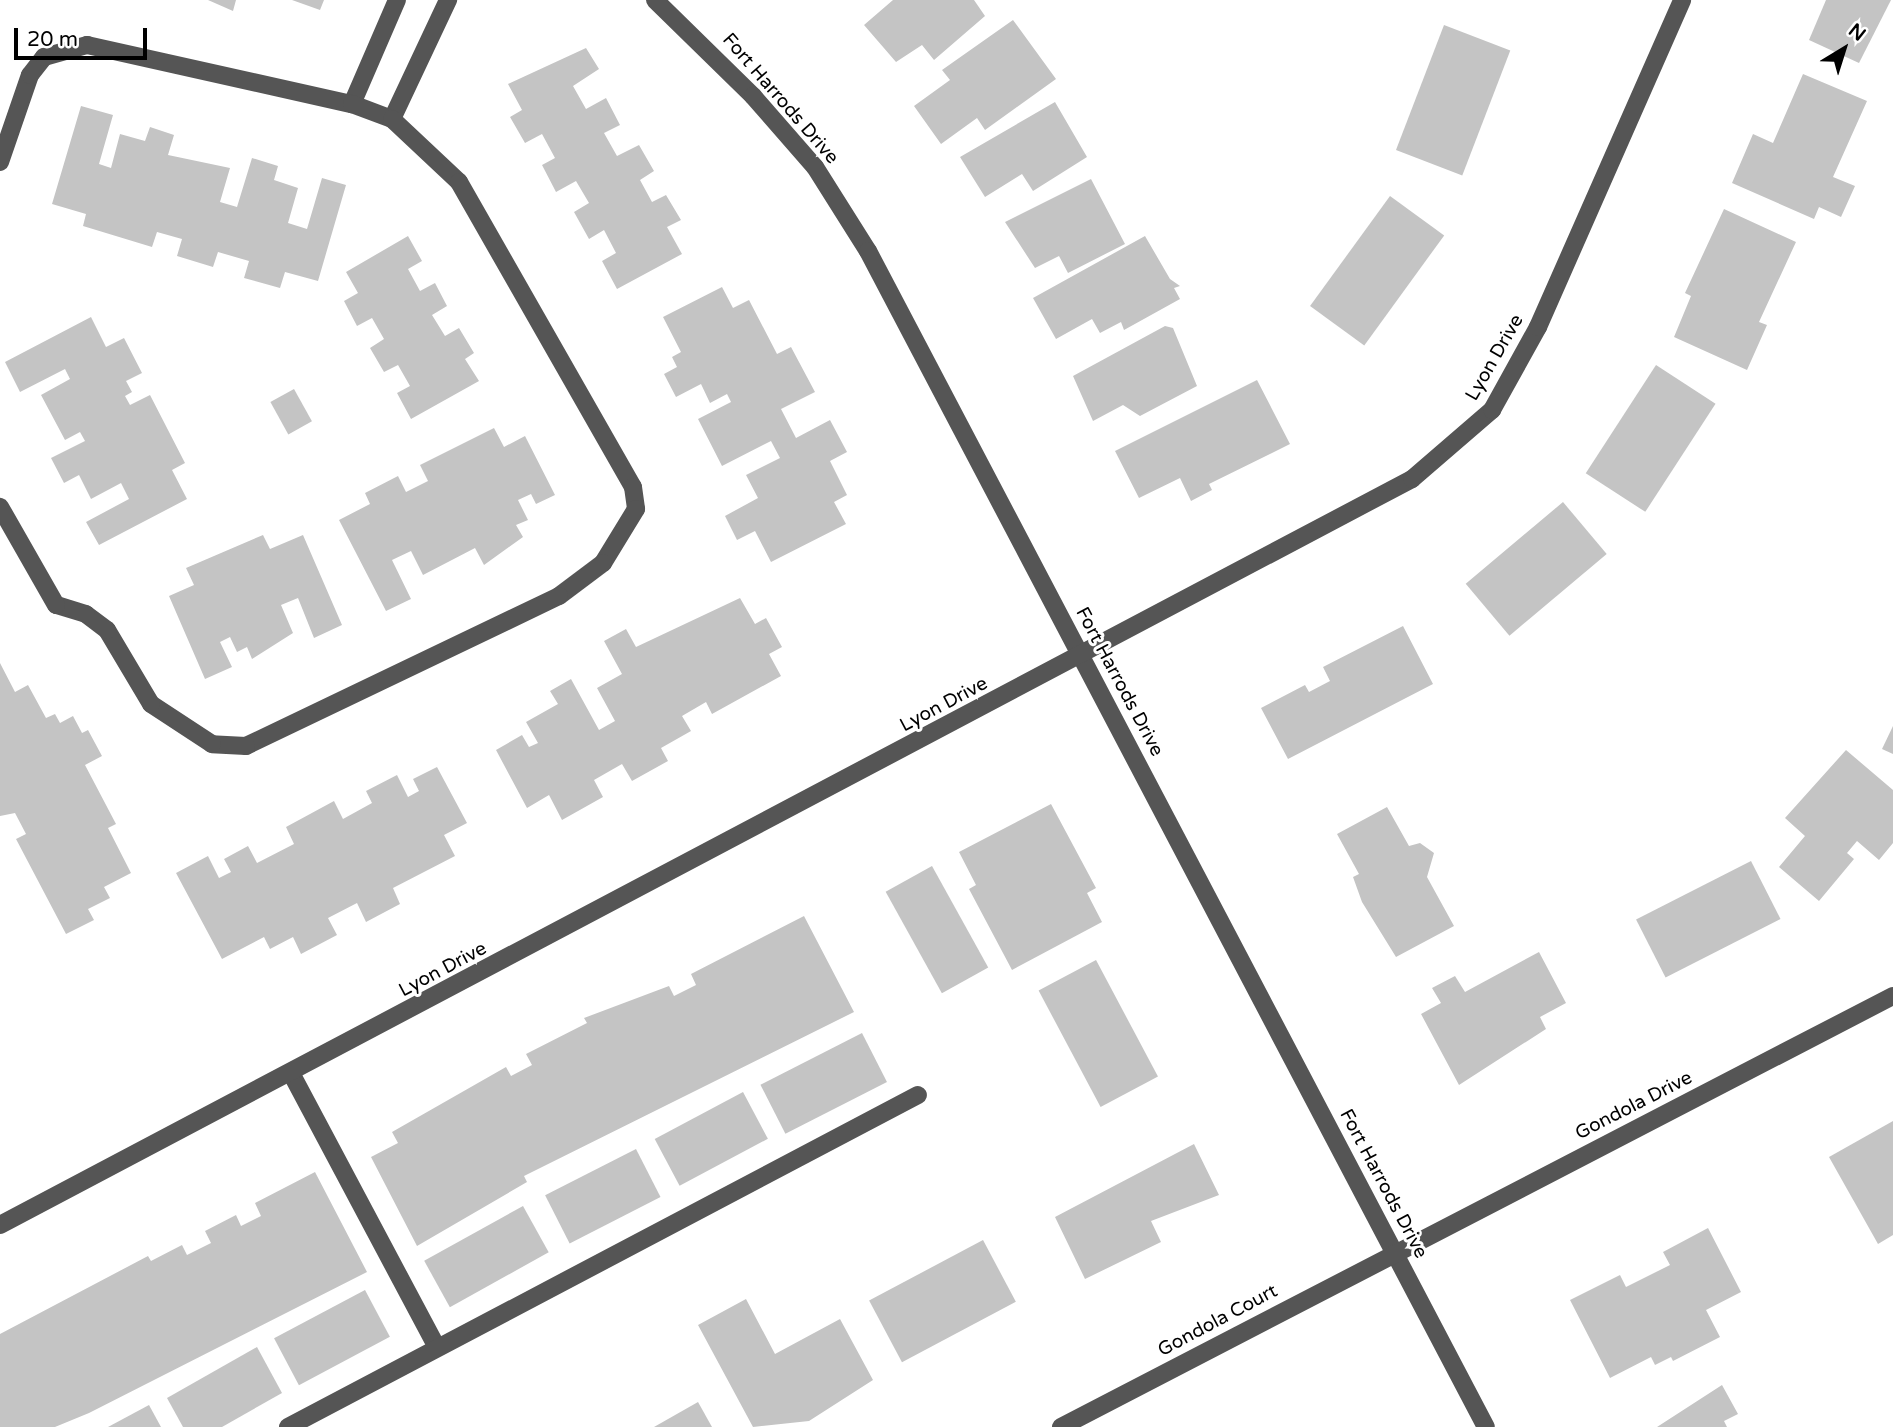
<!DOCTYPE html>
<style>
body{margin:0}
#map{position:relative;width:1893px;height:1427px;overflow:hidden;background:#fff;font-family:"Varela Round",sans-serif}
div>[style]{position:absolute}
[style*='--x']{left:calc(var(--x)*1px);top:calc(var(--y)*1px);width:calc(var(--w)*1px);rotate:calc(var(--a)*1deg)}
.building>*{inset:0;background:#c4c4c4;transform-origin:0 0}
.minor>*{height:18px;margin:-9px;padding:0 9px;transform-origin:9px;border-radius:9px;background:#555}
span{translate:-50% -50%;white-space:nowrap;text-align:center;line-height:1.15;-webkit-text-stroke:6px #fff;paint-order:stroke}
.street-label{font-size:19px;color:#000}
.north{position:absolute;left:1809px;top:14px;width:70px;height:70px;-webkit-text-stroke:5px #fff;paint-order:stroke;rotate:38deg;font-size:19px;font-weight:700;line-height:28px;text-align:center;color:#000}
.north::after{content:'';display:block;margin:auto;width:24px;height:32px;background:#000;clip-path:polygon(50% 0,100% 100%,50% 72%,0 100%)}
.scale{position:absolute;left:14px;top:28px;width:133px;height:32px;box-sizing:border-box;border:4px solid #000;border-top:0;padding-left:9px;font-size:21px;line-height:24px;white-space:nowrap;color:#000;-webkit-text-stroke:5px #fff;paint-order:stroke}
</style>
<div id="map">
<div class="building">
<i style="clip-path:polygon(208px 0,236px 0,233px 11px)"></i>
<i style="clip-path:polygon(292px 0,324px 0,320px 10px)"></i>
<i style="clip-path:polygon(893px 0,974px 0,985px 16px,934px 60px,922px 45px,896px 62px,864px 25px)"></i>
<i style="clip-path:polygon(1826px 0,1891px 0,1859px 63px,1809px 40px)"></i>
<i style="clip-path:polygon(1013px 20px,1056px 79px,985px 130px,977px 118px,941px 144px,914px 106px,950px 80px,942px 70px)"></i>
<i style="left:1444px;top:25px;width:71px;height:134px;rotate:21deg"></i>
<i style="clip-path:polygon(586px 48px,599px 69px,573px 86px,586px 109px,606px 98px,620px 125px,604px 133px,617px 156px,639px 145px,654px 171px,640px 180px,652px 202px,666px 195px,681px 220px,667px 227px,682px 254px,617px 289px,602px 261px,616px 253px,604px 230px,589px 239px,574px 212px,589px 203px,576px 181px,556px 192px,542px 165px,555px 158px,542px 134px,525px 143px,510px 117px,522px 110px,508px 84px)"></i>
<i style="clip-path:polygon(1803px 74px,1867px 101px,1833px 177px,1855px 186px,1841px 217px,1819px 207px,1814px 219px,1732px 183px,1753px 134px,1773px 143px)"></i>
<i style="clip-path:polygon(1055px 102px,1087px 157px,1033px 191px,1022px 174px,985px 197px,960px 157px)"></i>
<i style="clip-path:polygon(81px 106px,113px 115px,99px 164px,111px 168px,120px 134px,145px 141px,150px 127px,174px 135px,168px 155px,230px 168px,220px 202px,237px 207px,252px 158px,278px 166px,274px 180px,298px 188px,288px 223px,307px 229px,322px 178px,346px 185px,318px 281px,285px 272px,280px 288px,244px 278px,249px 261px,218px 252px,213px 267px,177px 256px,182px 239px,157px 232px,152px 247px,83px 226px,86px 214px,52px 204px)"></i>
<i style="clip-path:polygon(1091px 179px,1125px 244px,1068px 273px,1059px 256px,1035px 268px,1005px 222px)"></i>
<i style="left:1390px;top:196px;width:67px;height:136px;rotate:36deg"></i>
<i style="clip-path:polygon(1724px 209px,1796px 242px,1759px 322px,1767px 325px,1747px 370px,1674px 337px,1691px 296px,1685px 293px)"></i>
<i style="clip-path:polygon(408px 236px,422px 261px,408px 269px,420px 291px,435px 283px,447px 306px,432px 315px,445px 336px,459px 328px,474px 353px,465px 359px,479px 381px,411px 419px,397px 393px,410px 386px,398px 365px,384px 372px,370px 348px,384px 339px,372px 318px,357px 326px,344px 301px,358px 293px,346px 272px)"></i>
<i style="clip-path:polygon(1145px 236px,1170px 279px,1180px 286px,1174px 288px,1180px 299px,1124px 330px,1121px 322px,1100px 333px,1092px 319px,1056px 339px,1033px 298px)"></i>
<i style="clip-path:polygon(722px 287px,733px 308px,749px 300px,777px 354px,791px 347px,815px 392px,781px 409px,796px 438px,830px 420px,847px 452px,830px 461px,847px 495px,834px 502px,846px 524px,771px 562px,755px 531px,737px 540px,725px 516px,758px 498px,746px 475px,780px 458px,771px 441px,722px 466px,698px 419px,731px 402px,727px 394px,710px 403px,701px 384px,676px 397px,664px 374px,677px 367px,672px 357px,681px 352px,663px 317px)"></i>
<i style="clip-path:polygon(91px 317px,106px 347px,124px 338px,142px 373px,126px 381px,132px 392px,125px 396px,130px 405px,150px 395px,185px 463px,172px 470px,187px 499px,99px 545px,86px 522px,129px 499px,121px 483px,91px 499px,79px 475px,64px 483px,51px 458px,85px 441px,80px 432px,65px 440px,41px 395px,70px 379px,65px 369px,20px 392px,5px 362px)"></i>
<i style="clip-path:polygon(1165px 326px,1173px 328px,1197px 386px,1140px 416px,1123px 405px,1093px 421px,1073px 376px)"></i>
<i style="left:1656px;top:365px;width:71px;height:129px;rotate:33deg"></i>
<i style="clip-path:polygon(1257px 380px,1290px 444px,1209px 484px,1212px 490px,1191px 501px,1180px 478px,1139px 498px,1115px 451px)"></i>
<i style="left:294px;top:389px;width:37px;height:27px;rotate:61deg"></i>
<i style="clip-path:polygon(494px 428px,504px 447px,525px 436px,555px 495px,536px 504px,531px 494px,518px 500px,528px 520px,516px 525px,523px 537px,484px 565px,475px 548px,423px 575px,411px 551px,392px 560px,411px 599px,386px 611px,339px 520px,370px 504px,365px 493px,398px 476px,406px 492px,428px 481px,420px 465px)"></i>
<i style="left:1563px;top:502px;width:68px;height:127px;rotate:50deg"></i>
<i style="clip-path:polygon(263px 535px,270px 549px,303px 535px,342px 625px,314px 638px,298px 598px,281px 605px,293px 633px,252px 659px,247px 647px,237px 652px,230px 637px,220px 642px,232px 667px,205px 679px,169px 596px,194px 585px,186px 568px)"></i>
<i style="clip-path:polygon(740px 598px,755px 624px,766px 618px,782px 647px,769px 654px,781px 676px,712px 714px,706px 702px,682px 716px,691px 731px,661px 748px,668px 761px,632px 781px,622px 764px,594px 780px,603px 797px,562px 820px,549px 795px,527px 808px,496px 750px,522px 735px,529px 747px,538px 743px,526px 722px,558px 704px,550px 691px,571px 679px,599px 730px,615px 721px,597px 688px,622px 674px,604px 641px,626px 629px,636px 647px)"></i>
<i style="clip-path:polygon(1403px 626px,1433px 684px,1288px 759px,1261px 708px,1305px 685px,1309px 692px,1330px 681px,1323px 667px)"></i>
<i style="clip-path:polygon(0 663px,15px 692px,28px 685px,46px 718px,55px 714px,60px 723px,73px 716px,82px 733px,88px 730px,102px 756px,85px 765px,116px 824px,108px 828px,131px 873px,104px 887px,110px 898px,88px 909px,94px 920px,66px 934px,16px 839px,26px 834px,15px 813px,0 816px)"></i>
<i style="clip-path:polygon(1893px 726px,1893px 754px,1882px 749px)"></i>
<i style="clip-path:polygon(1846px 750px,1893px 790px,1893px 843px,1879px 860px,1857px 841px,1847px 853px,1854px 859px,1819px 901px,1779px 867px,1805px 836px,1785px 818px)"></i>
<i style="clip-path:polygon(437px 767px,467px 823px,444px 835px,455px 856px,393px 888px,400px 904px,366px 922px,357px 903px,328px 918px,337px 935px,301px 954px,293px 937px,270px 949px,264px 937px,222px 959px,176px 873px,208px 856px,219px 878px,231px 872px,224px 859px,248px 846px,257px 863px,294px 844px,286px 827px,334px 801px,343px 819px,372px 803px,366px 791px,397px 775px,408px 797px,419px 791px,413px 779px)"></i>
<i style="clip-path:polygon(1051px 804px,1096px 888px,1087px 893px,1102px 922px,1012px 970px,969px 889px,976px 885px,959px 852px)"></i>
<i style="clip-path:polygon(1387px 807px,1409px 846px,1420px 843px,1434px 853px,1427px 877px,1454px 926px,1396px 957px,1362px 902px,1353px 877px,1359px 874px,1337px 834px)"></i>
<i style="left:1751px;top:861px;width:65px;height:129px;rotate:63deg"></i>
<i style="left:932px;top:866px;width:116px;height:53px;rotate:61deg"></i>
<i style="clip-path:polygon(804px 916px,854px 1012px,524px 1176px,527px 1182px,417px 1246px,371px 1157px,398px 1143px,392px 1132px,506px 1067px,511px 1076px,532px 1065px,526px 1054px,587px 1023px,584px 1018px,669px 986px,674px 996px,696px 985px,691px 974px)"></i>
<i style="clip-path:polygon(1539px 952px,1566px 1003px,1540px 1017px,1546px 1029px,1459px 1085px,1421px 1014px,1441px 1003px,1432px 988px,1455px 976px,1465px 992px)"></i>
<i style="left:1096px;top:960px;width:132px;height:65px;rotate:62deg"></i>
<i style="left:862px;top:1033px;width:55px;height:114px;rotate:63deg"></i>
<i style="left:743px;top:1092px;width:53px;height:100px;rotate:62deg"></i>
<i style="clip-path:polygon(1893px 1121px,1893px 1235px,1878px 1244px,1829px 1157px)"></i>
<i style="clip-path:polygon(1194px 1144px,1219px 1195px,1151px 1221px,1161px 1242px,1085px 1279px,1055px 1217px)"></i>
<i style="left:636px;top:1149px;width:54px;height:102px;rotate:63deg"></i>
<i style="clip-path:polygon(315px 1172px,367px 1272px,89px 1413px,55px 1427px,0 1427px,0 1334px,148px 1256px,151px 1261px,182px 1245px,187px 1255px,211px 1243px,205px 1231px,236px 1215px,241px 1226px,261px 1216px,255px 1203px)"></i>
<i style="left:523px;top:1206px;width:53px;height:113px;rotate:61deg"></i>
<i style="clip-path:polygon(1708px 1228px,1741px 1292px,1706px 1310px,1720px 1337px,1673px 1361px,1671px 1357px,1655px 1365px,1651px 1357px,1610px 1378px,1570px 1300px,1620px 1275px,1626px 1287px,1670px 1265px,1663px 1252px)"></i>
<i style="left:983px;top:1240px;width:70px;height:129px;rotate:62deg"></i>
<i style="left:365px;top:1290px;width:53px;height:103px;rotate:62deg"></i>
<i style="clip-path:polygon(746px 1299px,775px 1354px,840px 1319px,873px 1380px,809px 1421px,753px 1427px,698px 1325px)"></i>
<i style="clip-path:polygon(257px 1347px,282px 1393px,222px 1427px,183px 1427px,167px 1398px)"></i>
<i style="clip-path:polygon(1722px 1385px,1738px 1414px,1724px 1421px,1727px 1427px,1657px 1427px)"></i>
<i style="clip-path:polygon(698px 1402px,712px 1427px,654px 1427px)"></i>
<i style="clip-path:polygon(149px 1405px,161px 1427px,108px 1427px)"></i>
</div>
<div class="minor">
<i style="--x:655;--y:0;--w:137;--a:44.4"></i>
<i style="--x:753;--y:96;--w:94;--a:48.9"></i>
<i style="--x:815;--y:167;--w:99;--a:57.8"></i>
<i style="--x:868;--y:251;--w:1328;--a:62.28"></i>
<i style="--x:352;--y:104;--w:113;--a:-66.6"></i>
<i style="--x:392;--y:119;--w:132;--a:-64.8"></i>
<i style="--x:0;--y:162;--w:92;--a:-71"></i>
<i style="--x:30;--y:75;--w:23;--a:-52"></i>
<i style="--x:44;--y:57;--w:45;--a:-15.6"></i>
<i style="--x:87;--y:45;--w:271;--a:12.6"></i>
<i style="--x:352;--y:104;--w:43;--a:20.6"></i>
<i style="--x:392;--y:119;--w:92;--a:43.2"></i>
<i style="--x:459;--y:182;--w:351;--a:60.3"></i>
<i style="--x:633;--y:487;--w:22;--a:82"></i>
<i style="--x:636;--y:509;--w:63;--a:121.4"></i>
<i style="--x:603;--y:563;--w:55;--a:143.1"></i>
<i style="--x:559;--y:596;--w:347;--a:154.4"></i>
<i style="--x:246;--y:746;--w:34;--a:-177"></i>
<i style="--x:212;--y:744;--w:73;--a:-146.7"></i>
<i style="--x:151;--y:704;--w:86;--a:-120.7"></i>
<i style="--x:107;--y:630;--w:26;--a:-143"></i>
<i style="--x:86;--y:614;--w:31;--a:-163"></i>
<i style="--x:56;--y:605;--w:113;--a:-119.7"></i>
<i style="--x:291;--y:1073;--w:311;--a:62"></i>
<i style="--x:0;--y:1225;--w:1597;--a:-27.85"></i>
<i style="--x:1412;--y:479;--w:106;--a:-40.8"></i>
<i style="--x:1492;--y:410;--w:95;--a:-61"></i>
<i style="--x:1538;--y:327;--w:357;--a:-66.2"></i>
<i style="--x:288;--y:1427;--w:712;--a:-27.79"></i>
<i style="--x:1061;--y:1427;--w:937;--a:-27.39"></i>
</div>
<div class="street-label">
<span style="left:780px;top:99px;rotate:49deg">Fort Harrods Drive</span>
<span style="left:1495px;top:358px;rotate:-60deg">Lyon Drive</span>
<span style="left:1119px;top:682px;rotate:62deg">Fort Harrods Drive</span>
<span style="left:944px;top:705px;rotate:-28deg">Lyon Drive</span>
<span style="left:443px;top:970px;rotate:-28deg">Lyon Drive</span>
<span style="left:1634px;top:1106px;rotate:-27deg">Gondola Drive</span>
<span style="left:1383px;top:1184px;rotate:62deg">Fort Harrods Drive</span>
<span style="left:1218px;top:1321px;rotate:-28deg">Gondola Court</span>
</div>
<div class="north">N</div>
<div class="scale">20 m</div>
</div>
